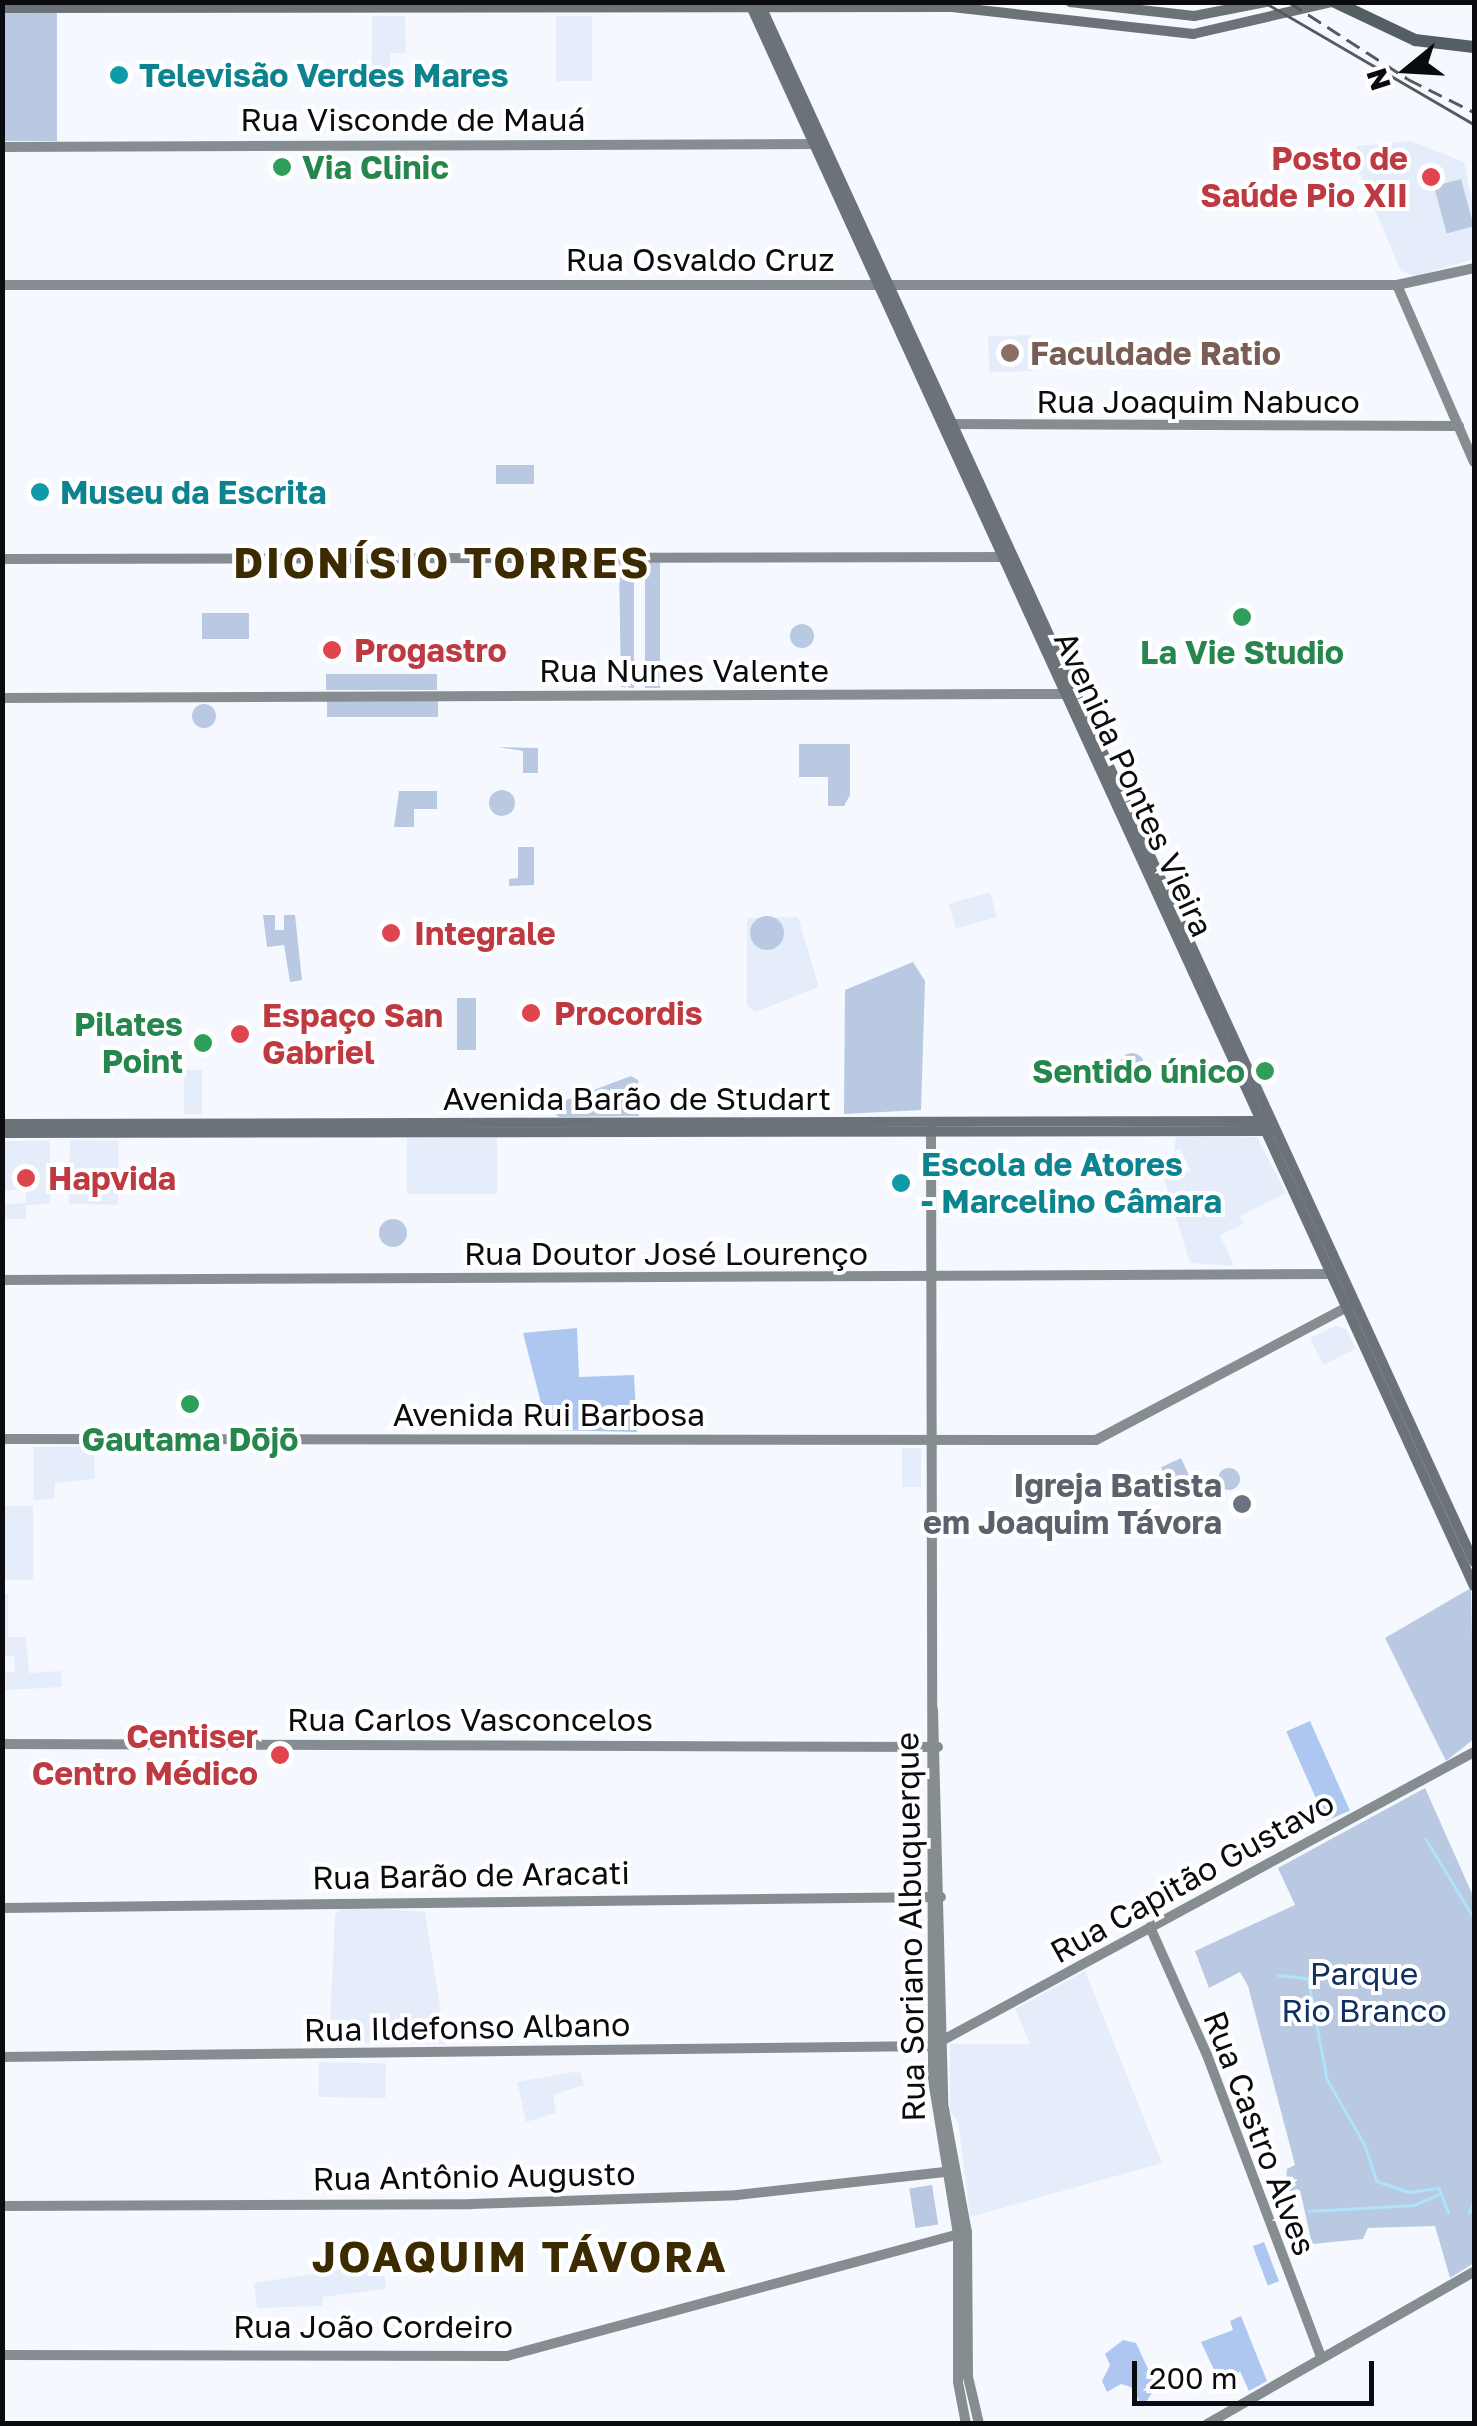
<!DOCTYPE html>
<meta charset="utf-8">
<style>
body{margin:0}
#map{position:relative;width:1477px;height:2426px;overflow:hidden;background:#f5f9ff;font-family:"Golos Text",sans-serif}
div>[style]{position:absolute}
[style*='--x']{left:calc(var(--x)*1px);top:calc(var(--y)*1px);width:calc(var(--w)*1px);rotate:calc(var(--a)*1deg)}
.built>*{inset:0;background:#e6edfa;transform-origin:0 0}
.green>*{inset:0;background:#b9c9e1;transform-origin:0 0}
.round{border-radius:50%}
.forest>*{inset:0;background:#adc7f0;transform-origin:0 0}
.stream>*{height:2.5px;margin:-1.25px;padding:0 1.25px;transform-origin:1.25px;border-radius:1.25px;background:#aee3fc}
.secondary>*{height:10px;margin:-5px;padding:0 5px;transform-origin:5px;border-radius:5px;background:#868d90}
.primary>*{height:10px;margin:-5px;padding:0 5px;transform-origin:5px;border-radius:5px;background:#6b7378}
.highway>*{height:12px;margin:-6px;padding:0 6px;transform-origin:6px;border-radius:6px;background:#555e63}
.tram>*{height:2.5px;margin:-1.25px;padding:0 1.25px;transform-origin:1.25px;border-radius:1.25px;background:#57595d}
.rail>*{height:2.5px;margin-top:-1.25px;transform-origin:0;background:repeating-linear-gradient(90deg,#57595d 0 15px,transparent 0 23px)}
.dots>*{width:28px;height:28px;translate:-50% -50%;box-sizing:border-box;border:5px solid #fff;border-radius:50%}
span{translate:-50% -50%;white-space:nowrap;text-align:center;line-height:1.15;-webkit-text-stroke:8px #fff;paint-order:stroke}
.culture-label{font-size:32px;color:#0d838f;font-weight:700}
.left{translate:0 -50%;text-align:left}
.street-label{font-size:32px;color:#0a0b0e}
.health-label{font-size:32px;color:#be3a42;font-weight:700}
.right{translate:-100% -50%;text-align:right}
.leisure-label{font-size:32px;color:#27864d;font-weight:700}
.education-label{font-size:32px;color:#785e54;font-weight:700}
.worship-label{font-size:32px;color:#5b616d;font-weight:700}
.park-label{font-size:32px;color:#0f3060}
.district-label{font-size:42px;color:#3c2a01;font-weight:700;letter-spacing:2.5px}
.frame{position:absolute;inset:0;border:5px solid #0a0b0e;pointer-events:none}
.north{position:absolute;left:1357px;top:20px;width:100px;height:100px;-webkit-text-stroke:8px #fff;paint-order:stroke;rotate:252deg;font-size:28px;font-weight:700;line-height:40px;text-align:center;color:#0a0b0e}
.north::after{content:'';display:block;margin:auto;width:35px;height:45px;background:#0a0b0e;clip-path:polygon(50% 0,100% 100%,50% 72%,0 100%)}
.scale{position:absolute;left:1132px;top:2361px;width:242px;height:45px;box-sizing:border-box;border:5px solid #0a0b0e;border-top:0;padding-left:12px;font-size:30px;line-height:35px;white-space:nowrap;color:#0a0b0e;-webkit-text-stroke:8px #fff;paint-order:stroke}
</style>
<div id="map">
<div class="built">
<i style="clip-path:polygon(372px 16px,405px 16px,406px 53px,390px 53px,390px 68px,372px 68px)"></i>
<i style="left:556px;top:16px;width:36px;height:65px"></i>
<i style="clip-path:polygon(1411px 141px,1464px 162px,1474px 211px,1474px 259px,1416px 276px,1401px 271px,1351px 153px,1357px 146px)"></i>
<i style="left:1031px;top:335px;width:36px;height:43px;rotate:88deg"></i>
<i style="left:990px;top:892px;width:26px;height:43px;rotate:74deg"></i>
<i style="clip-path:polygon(798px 917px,819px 987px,756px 1012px,747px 1006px,747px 918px)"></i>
<i style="left:184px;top:1070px;width:18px;height:44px"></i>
<i style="clip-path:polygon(1176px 1137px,1257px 1137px,1286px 1193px,1240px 1216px,1243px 1224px,1220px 1235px,1234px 1266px,1190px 1263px,1164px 1179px,1191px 1171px,1180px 1149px,1174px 1151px)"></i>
<i style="left:407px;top:1138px;width:90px;height:56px"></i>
<i style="left:70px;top:1140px;width:49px;height:64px;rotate:1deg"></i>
<i style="clip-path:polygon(2px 1141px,50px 1141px,50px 1204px,26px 1205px,26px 1219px,3px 1219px,3px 1204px,26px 1203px,26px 1190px,3px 1191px)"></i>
<i style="clip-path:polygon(1335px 1326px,1346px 1329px,1356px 1349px,1323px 1365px,1310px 1338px)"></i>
<i style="clip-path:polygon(94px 1446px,95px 1479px,55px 1483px,55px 1499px,33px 1500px,33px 1447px)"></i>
<i style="left:902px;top:1448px;width:19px;height:39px"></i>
<i style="left:2px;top:1506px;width:31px;height:74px"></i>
<i style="clip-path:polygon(2px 1594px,8px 1594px,8px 1637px,26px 1637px,29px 1673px,61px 1671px,62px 1687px,6px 1690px,5px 1673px,15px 1672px,14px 1656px,3px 1656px)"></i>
<i style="clip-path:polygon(343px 1906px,425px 1912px,446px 2044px,329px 2043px,335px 1915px)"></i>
<i style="clip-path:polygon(1085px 1971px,1162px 2163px,970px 2217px,958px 2121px,950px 2111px,950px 2044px,1030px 2044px,1015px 2009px)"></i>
<i style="left:319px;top:2062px;width:67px;height:35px;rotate:1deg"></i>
<i style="clip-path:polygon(580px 2071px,584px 2085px,553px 2095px,556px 2113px,526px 2122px,517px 2082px)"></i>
<i style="clip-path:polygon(383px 2263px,386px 2289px,323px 2297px,322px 2306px,257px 2308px,254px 2283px)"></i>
</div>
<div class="green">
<i style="left:2px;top:12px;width:55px;height:129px"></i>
<i style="left:1461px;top:179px;width:49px;height:28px;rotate:75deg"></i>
<i style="left:496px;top:465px;width:38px;height:19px"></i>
<i style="clip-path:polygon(619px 562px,634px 562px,634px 688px,621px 687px)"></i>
<i style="left:645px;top:562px;width:15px;height:126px"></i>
<i style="left:202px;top:613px;width:47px;height:26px"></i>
<i class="round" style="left:790px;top:624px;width:24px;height:24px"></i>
<i style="left:326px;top:674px;width:111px;height:16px"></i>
<i style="left:327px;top:701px;width:111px;height:16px"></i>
<i class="round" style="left:192px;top:704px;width:24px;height:24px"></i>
<i style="clip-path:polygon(799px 744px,850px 744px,850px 795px,844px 806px,828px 806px,828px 777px,799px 777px)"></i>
<i style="clip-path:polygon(498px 747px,538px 748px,538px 773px,523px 773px,523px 751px)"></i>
<i class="round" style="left:489px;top:790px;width:26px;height:26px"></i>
<i style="clip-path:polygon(399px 791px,437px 791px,437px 809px,414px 809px,414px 827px,394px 827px)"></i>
<i style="clip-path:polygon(518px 847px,534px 847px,534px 885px,509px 886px,509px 879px,518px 878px)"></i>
<i style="clip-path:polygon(263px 915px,275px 915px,275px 930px,284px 930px,284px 915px,295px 915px,302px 980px,290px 982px,284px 945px,267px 947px)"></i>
<i class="round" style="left:750px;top:916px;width:34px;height:34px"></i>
<i style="clip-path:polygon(505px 927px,534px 927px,534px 946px,503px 939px)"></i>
<i style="clip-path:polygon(913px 962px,925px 981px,921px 1110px,844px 1114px,845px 990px)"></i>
<i style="left:476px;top:998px;width:52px;height:19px;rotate:90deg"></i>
<i class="round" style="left:1120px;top:1053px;width:24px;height:24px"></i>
<i style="clip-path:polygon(631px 1076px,638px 1080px,639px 1116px,559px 1117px,553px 1112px,556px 1104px)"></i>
<i class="round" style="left:379px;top:1219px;width:28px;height:28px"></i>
<i style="left:1181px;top:1458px;width:35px;height:22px;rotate:65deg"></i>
<i class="round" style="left:1218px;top:1468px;width:22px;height:22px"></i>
<i style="clip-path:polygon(1471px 1588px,1474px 1739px,1446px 1761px,1385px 1638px)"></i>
<i style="clip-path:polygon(1425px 1788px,1474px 1898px,1474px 2263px,1450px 2278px,1435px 2226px,1368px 2228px,1363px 2239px,1312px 2244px,1300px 2190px,1289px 2191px,1286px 2183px,1287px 2169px,1295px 2165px,1248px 1986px,1240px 1972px,1209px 1988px,1195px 1951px,1295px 1905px,1278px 1868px)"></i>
<i style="left:932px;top:2185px;width:40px;height:23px;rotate:81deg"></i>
</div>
<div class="forest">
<i style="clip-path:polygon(577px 1328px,579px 1377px,634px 1375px,637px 1432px,548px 1430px,523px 1333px)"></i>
<i style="left:1310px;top:1721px;width:98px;height:26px;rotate:66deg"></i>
<i style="left:1264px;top:2242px;width:42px;height:12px;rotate:69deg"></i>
<i style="clip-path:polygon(1241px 2316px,1267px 2381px,1249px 2391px,1240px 2371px,1223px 2389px,1201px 2342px,1233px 2330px,1230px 2321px)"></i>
<i style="clip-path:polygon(1123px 2340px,1136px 2343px,1156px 2386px,1143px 2407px,1131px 2387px,1121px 2384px,1107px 2392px,1102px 2381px,1110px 2365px,1105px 2354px)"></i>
</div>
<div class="stream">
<i style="--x:1426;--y:1839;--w:92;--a:58.7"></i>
<i style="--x:1278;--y:1975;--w:30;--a:6"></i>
<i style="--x:1308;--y:1978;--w:103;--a:79.3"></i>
<i style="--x:1327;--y:2079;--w:76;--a:60.1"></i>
<i style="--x:1365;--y:2145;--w:38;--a:72"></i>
<i style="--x:1377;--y:2181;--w:34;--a:19"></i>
<i style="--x:1409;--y:2192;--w:30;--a:-8"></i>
<i style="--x:1439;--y:2188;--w:26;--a:69"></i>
<i style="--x:1309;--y:2211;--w:105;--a:-3.3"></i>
<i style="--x:1414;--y:2205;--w:28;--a:-23"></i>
<i style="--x:1469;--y:2213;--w:15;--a:-70"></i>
</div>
<div class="secondary">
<i style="--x:2;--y:147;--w:819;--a:-0.21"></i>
<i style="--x:2;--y:285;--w:1395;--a:0"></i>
<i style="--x:1397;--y:285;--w:79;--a:-12.4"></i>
<i style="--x:1397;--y:285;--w:193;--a:66.5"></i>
<i style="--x:948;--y:424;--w:511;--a:0.22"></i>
<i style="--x:2;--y:559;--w:1009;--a:-0.11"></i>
<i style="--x:2;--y:698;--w:1063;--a:-0.22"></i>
<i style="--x:931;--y:1123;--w:957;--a:89.88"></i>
<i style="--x:933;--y:2080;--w:157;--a:80.8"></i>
<i style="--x:958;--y:2235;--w:147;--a:90"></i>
<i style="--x:958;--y:2382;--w:43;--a:79.2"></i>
<i style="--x:2;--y:1280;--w:1329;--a:-0.26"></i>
<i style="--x:2;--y:1439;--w:1094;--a:0.05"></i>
<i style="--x:1096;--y:1440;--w:291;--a:-27.9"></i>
<i style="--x:933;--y:1710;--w:393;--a:88.5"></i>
<i style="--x:943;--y:2103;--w:131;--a:79.5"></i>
<i style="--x:967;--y:2232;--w:145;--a:89.6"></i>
<i style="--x:968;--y:2377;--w:48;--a:76.8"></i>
<i style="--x:2;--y:1744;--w:936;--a:0.18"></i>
<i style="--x:2;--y:1908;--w:939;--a:-0.67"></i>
<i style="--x:1150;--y:1927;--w:140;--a:66"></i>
<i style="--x:1207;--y:2055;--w:323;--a:69.3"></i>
<i style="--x:2;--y:2057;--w:930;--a:-0.68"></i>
<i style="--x:932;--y:2046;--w:617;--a:-28.48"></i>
<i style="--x:2;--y:2206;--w:469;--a:-0.2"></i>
<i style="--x:471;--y:2204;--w:266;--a:-1.9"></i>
<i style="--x:737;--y:2195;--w:209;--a:-6.3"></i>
<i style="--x:2;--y:2355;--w:505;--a:0.11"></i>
<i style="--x:507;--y:2356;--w:476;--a:-15.1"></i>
<i style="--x:1207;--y:2424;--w:307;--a:-29.7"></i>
</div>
<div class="primary">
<i style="--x:749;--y:2;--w:1742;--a:65.41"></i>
<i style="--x:759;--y:2;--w:1716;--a:65.38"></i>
<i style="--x:1070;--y:2;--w:125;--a:6.4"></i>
<i style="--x:1194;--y:16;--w:73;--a:-11"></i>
<i style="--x:2;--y:8;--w:950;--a:-0.06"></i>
<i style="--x:952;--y:7;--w:243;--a:6.4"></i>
<i style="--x:1193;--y:34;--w:143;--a:-13"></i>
<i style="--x:2;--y:1124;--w:1264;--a:-0.14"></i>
<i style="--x:2;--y:1133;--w:1264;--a:-0.09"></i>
</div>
<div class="highway">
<i style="--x:1335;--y:2;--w:89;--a:25.4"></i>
<i style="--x:1415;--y:40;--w:59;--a:6.8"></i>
</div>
<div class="tram">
<i style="--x:1264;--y:2;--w:243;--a:30.2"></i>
</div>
<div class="rail">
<i style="--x:1289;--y:2;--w:142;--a:32.9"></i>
<i style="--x:1408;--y:79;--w:74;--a:26.6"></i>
</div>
<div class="dots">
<i style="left:119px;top:75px;background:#0f9aa8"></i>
<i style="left:282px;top:167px;background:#2e9e5b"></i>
<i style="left:1431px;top:177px;background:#e0444e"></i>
<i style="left:1010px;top:353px;background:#8d6e63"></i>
<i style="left:40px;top:492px;background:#0f9aa8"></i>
<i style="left:1242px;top:617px;background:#2e9e5b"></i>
<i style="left:332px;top:650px;background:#e0444e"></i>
<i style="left:391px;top:933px;background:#e0444e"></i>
<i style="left:531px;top:1013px;background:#e0444e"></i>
<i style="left:240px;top:1034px;background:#e0444e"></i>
<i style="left:203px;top:1043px;background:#2e9e5b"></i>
<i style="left:1265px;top:1071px;background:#2e9e5b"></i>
<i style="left:26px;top:1178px;background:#e0444e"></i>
<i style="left:901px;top:1183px;background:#0f9aa8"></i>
<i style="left:190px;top:1404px;background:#2e9e5b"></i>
<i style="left:1242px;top:1504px;background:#6b7280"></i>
<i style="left:280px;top:1755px;background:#e0444e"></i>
</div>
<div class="culture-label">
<span class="left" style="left:139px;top:75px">Televisão Verdes Mares</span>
<span class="left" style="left:60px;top:492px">Museu da Escrita</span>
<span class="left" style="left:921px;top:1183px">Escola de Atores<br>- Marcelino Câmara</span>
</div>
<div class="street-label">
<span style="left:413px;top:119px">Rua Visconde de Mauá</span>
<span style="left:700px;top:259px">Rua Osvaldo Cruz</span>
<span style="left:1198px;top:401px">Rua Joaquim Nabuco</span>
<span style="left:684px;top:670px">Rua Nunes Valente</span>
<span style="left:1134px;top:784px;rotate:65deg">Avenida Pontes Vieira</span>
<span style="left:637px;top:1098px">Avenida Barão de Studart</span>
<span style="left:666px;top:1253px">Rua Doutor José Lourenço</span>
<span style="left:549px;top:1414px">Avenida Rui Barbosa</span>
<span style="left:470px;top:1719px">Rua Carlos Vasconcelos</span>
<span style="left:471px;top:1875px;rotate:-1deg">Rua Barão de Aracati</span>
<span style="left:1192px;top:1877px;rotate:-29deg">Rua Capitão Gustavo</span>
<span style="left:910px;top:1927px;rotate:-91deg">Rua Soriano Albuquerque</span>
<span style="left:467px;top:2027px;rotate:-1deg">Rua Ildefonso Albano</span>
<span style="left:1260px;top:2133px;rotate:69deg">Rua Castro Alves</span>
<span style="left:474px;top:2176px;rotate:-1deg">Rua Antônio Augusto</span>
<span style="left:373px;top:2326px">Rua João Cordeiro</span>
</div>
<div class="health-label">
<span class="right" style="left:1408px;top:177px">Posto de<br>Saúde Pio XII</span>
<span class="left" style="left:354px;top:650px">Progastro</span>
<span class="left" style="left:414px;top:933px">Integrale</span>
<span class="left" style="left:554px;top:1013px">Procordis</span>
<span class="left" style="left:262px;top:1034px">Espaço San<br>Gabriel</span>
<span class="left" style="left:48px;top:1178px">Hapvida</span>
<span class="right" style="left:258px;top:1755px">Centiser<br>Centro Médico</span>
</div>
<div class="leisure-label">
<span class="left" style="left:302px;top:167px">Via Clinic</span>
<span style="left:1242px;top:652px">La Vie Studio</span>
<span class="right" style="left:183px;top:1043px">Pilates<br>Point</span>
<span class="right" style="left:1245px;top:1071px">Sentido único</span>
<span style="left:190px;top:1439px">Gautama Dōjō</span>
</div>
<div class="education-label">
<span class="left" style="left:1030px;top:353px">Faculdade Ratio</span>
</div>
<div class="worship-label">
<span class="right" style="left:1222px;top:1504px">Igreja Batista<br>em Joaquim Távora</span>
</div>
<div class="park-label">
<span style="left:1364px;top:1992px">Parque<br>Rio Branco</span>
</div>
<div class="district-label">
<span style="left:442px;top:562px">DIONÍSIO TORRES</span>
<span style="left:520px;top:2256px">JOAQUIM TÁVORA</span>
</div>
<div class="frame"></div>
<div class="north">N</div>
<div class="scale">200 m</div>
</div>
